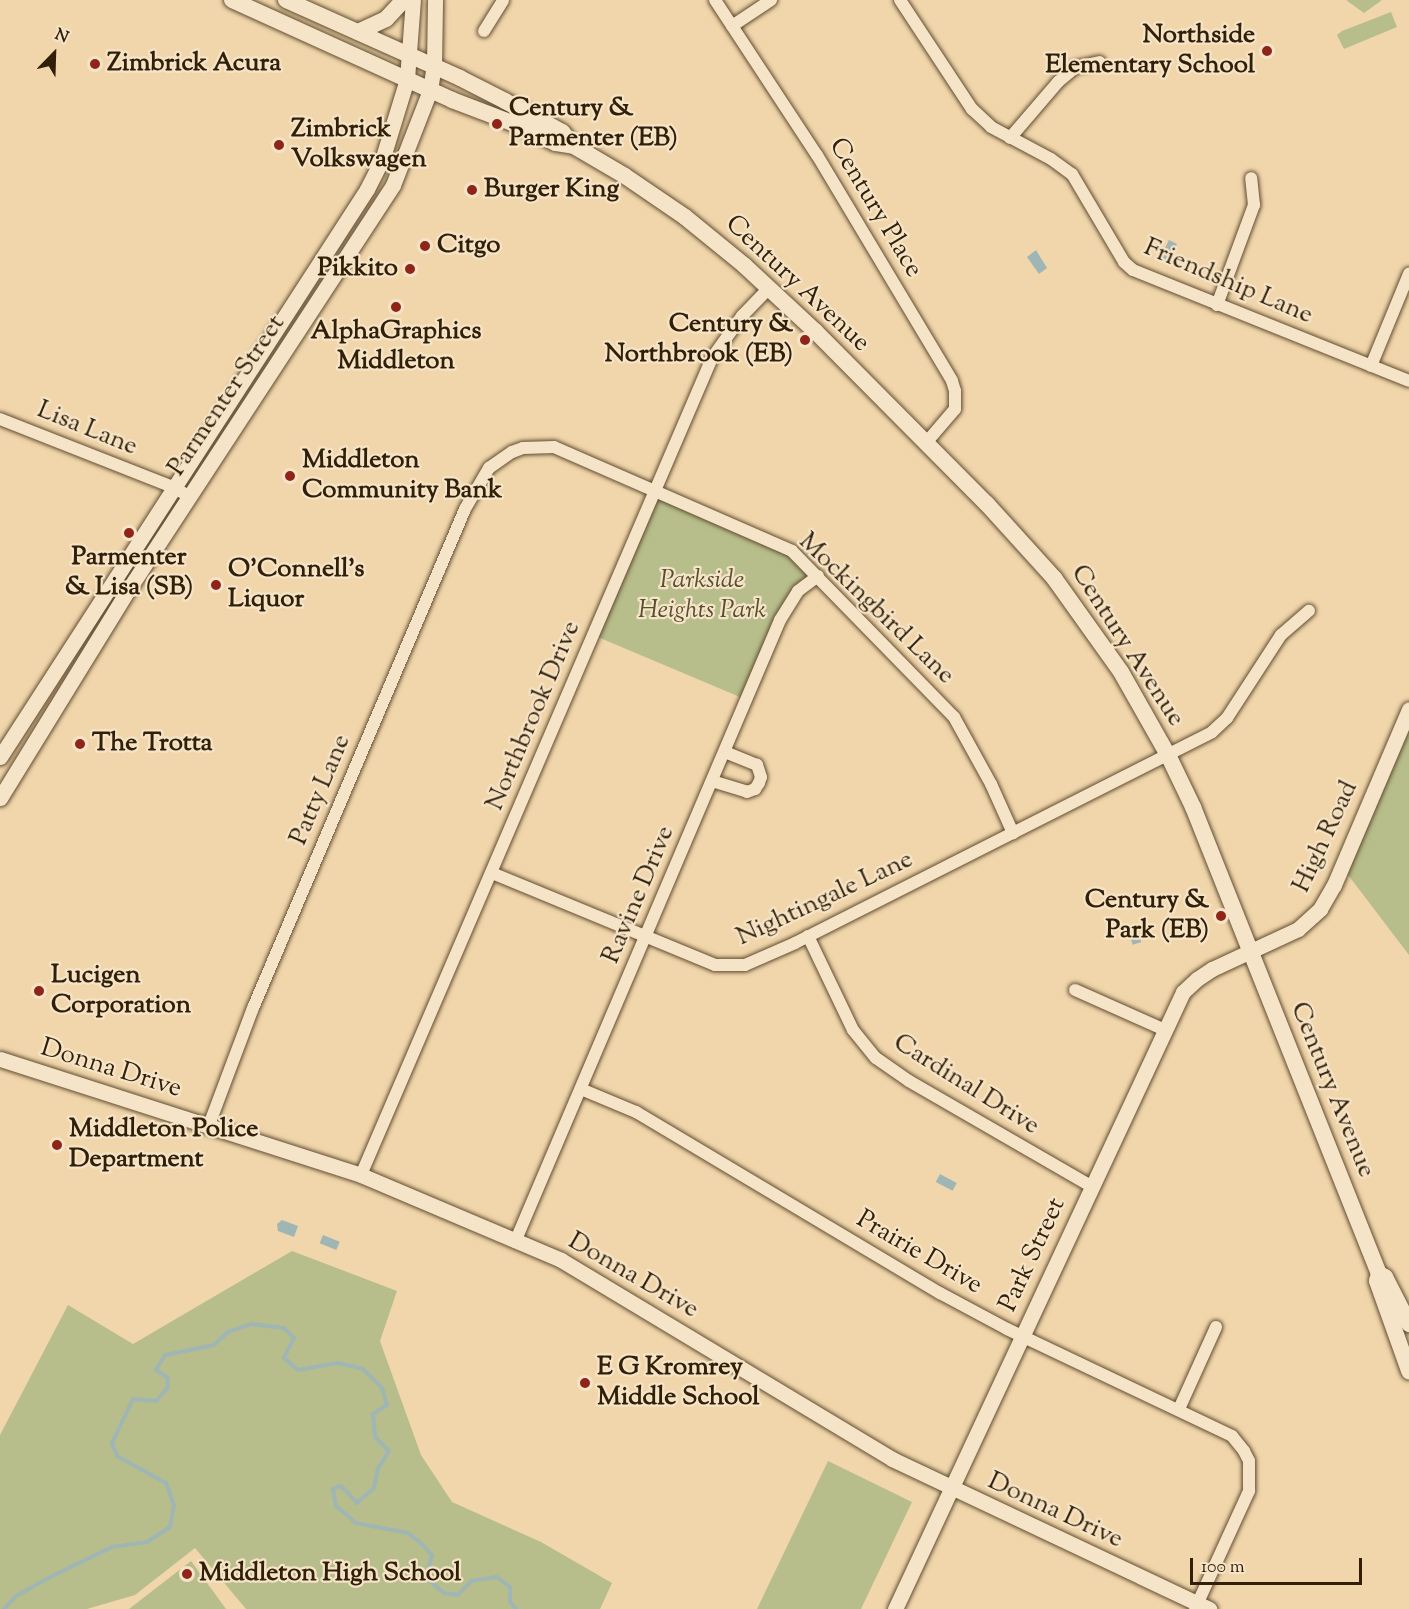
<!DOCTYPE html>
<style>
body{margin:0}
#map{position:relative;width:1409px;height:1609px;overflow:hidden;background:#f1d6ab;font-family:"Sorts Mill Goudy",serif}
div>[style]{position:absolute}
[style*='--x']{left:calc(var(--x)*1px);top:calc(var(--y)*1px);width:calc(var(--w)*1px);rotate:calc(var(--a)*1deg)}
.green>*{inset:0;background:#b7be8b}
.water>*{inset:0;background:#9fb6b4;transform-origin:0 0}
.stream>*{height:4px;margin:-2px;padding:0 2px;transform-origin:2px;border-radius:2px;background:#9fb6b4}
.roads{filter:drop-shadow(0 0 2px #614d31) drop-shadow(0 0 2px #614d31)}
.minor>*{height:12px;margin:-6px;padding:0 6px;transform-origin:6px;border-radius:6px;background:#f6e4c8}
.tertiary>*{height:15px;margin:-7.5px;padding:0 7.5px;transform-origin:7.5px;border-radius:7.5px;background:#f6e4c8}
.secondary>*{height:16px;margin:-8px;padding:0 8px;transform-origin:8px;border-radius:8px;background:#f6e4c8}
.dots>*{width:16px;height:16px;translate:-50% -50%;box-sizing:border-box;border:3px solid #f6e4c8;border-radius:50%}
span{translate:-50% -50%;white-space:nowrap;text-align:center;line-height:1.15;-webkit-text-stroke:4.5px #f6e4c8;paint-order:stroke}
.poi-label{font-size:26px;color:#311f08;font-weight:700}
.right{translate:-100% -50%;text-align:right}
.left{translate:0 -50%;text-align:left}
.street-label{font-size:26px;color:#311f08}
.park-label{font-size:26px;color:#594f2f;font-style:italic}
.north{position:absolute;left:24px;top:24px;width:60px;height:60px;-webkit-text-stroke:4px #f6e4c8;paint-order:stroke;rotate:23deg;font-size:16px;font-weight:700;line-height:24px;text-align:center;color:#311f08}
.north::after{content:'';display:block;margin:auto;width:21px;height:27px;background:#311f08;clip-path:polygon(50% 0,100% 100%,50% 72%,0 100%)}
.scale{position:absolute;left:1190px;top:1558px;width:172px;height:27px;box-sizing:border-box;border:3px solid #311f08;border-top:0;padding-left:8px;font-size:18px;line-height:21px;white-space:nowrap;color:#311f08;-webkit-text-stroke:4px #f6e4c8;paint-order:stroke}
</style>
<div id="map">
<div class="green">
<i style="clip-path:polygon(1346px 0,1382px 0,1364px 13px)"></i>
<i style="clip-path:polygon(1391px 12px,1397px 27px,1344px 49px,1337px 35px,1342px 31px)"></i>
<i style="clip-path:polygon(654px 492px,792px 551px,818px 576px,798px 591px,747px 700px,593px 635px)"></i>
<i style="clip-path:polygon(1409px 709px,1409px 955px,1342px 867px)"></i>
<i style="clip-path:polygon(292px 1251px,397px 1291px,380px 1341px,421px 1455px,452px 1502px,541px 1542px,612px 1583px,600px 1609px,246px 1609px,195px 1548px,135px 1595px,87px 1609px,0 1609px,0 1435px,68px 1305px,133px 1344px)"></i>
<i style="clip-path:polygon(828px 1461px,912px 1502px,861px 1609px,757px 1609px)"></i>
<i style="clip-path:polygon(191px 1561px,226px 1609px,129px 1609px)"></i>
</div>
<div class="water">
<i style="left:1169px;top:240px;width:9px;height:20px;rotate:27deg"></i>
<i style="clip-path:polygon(1036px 250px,1047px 268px,1039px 274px,1027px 257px)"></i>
<i style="left:1136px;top:924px;width:19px;height:9px;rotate:74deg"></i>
<i style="left:940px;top:1174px;width:19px;height:9px;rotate:28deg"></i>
<i style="clip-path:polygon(282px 1220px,298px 1226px,294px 1237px,278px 1231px,277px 1224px)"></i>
<i style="left:323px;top:1235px;width:18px;height:9px;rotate:22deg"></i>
</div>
<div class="stream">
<i style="--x:4;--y:1609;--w:18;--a:-47"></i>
<i style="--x:16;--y:1596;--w:37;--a:-29"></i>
<i style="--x:48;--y:1578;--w:71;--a:-25.8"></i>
<i style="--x:112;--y:1547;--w:35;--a:-8"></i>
<i style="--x:147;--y:1542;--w:27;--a:-33"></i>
<i style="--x:170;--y:1527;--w:22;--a:-80"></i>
<i style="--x:174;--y:1505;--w:23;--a:-110"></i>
<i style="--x:166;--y:1483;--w:56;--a:-151.1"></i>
<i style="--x:117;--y:1456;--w:14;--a:-111"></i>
<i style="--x:112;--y:1443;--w:49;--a:-64.5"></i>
<i style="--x:133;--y:1399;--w:23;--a:5"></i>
<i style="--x:156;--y:1401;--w:18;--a:-49"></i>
<i style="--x:168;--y:1387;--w:10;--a:-96"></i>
<i style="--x:167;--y:1377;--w:13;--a:-148"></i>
<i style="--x:156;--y:1370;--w:17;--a:-59"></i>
<i style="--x:165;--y:1355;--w:50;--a:-11.5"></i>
<i style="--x:214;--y:1345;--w:19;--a:-43"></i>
<i style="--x:228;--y:1332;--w:24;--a:-19"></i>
<i style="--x:251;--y:1324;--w:33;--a:7"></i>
<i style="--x:284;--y:1328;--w:14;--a:45"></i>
<i style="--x:294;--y:1338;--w:22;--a:117"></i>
<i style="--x:284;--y:1358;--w:18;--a:41"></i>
<i style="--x:298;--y:1370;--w:41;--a:-9.9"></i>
<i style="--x:338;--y:1363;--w:26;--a:13"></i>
<i style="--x:363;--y:1369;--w:27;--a:45"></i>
<i style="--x:382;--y:1388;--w:18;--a:74"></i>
<i style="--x:387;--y:1405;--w:17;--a:147"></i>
<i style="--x:373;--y:1414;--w:23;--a:85"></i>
<i style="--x:375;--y:1437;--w:20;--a:45"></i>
<i style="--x:389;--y:1451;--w:20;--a:123"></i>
<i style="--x:378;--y:1468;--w:20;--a:101"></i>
<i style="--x:374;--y:1488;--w:23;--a:139"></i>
<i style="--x:357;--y:1503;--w:23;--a:-133"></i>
<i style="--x:341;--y:1486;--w:9;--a:159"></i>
<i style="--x:333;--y:1489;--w:17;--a:80"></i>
<i style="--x:336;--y:1506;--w:26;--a:40"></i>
<i style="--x:356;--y:1523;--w:53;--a:10.9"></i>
<i style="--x:408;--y:1533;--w:18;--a:38"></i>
<i style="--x:422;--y:1544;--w:15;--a:48"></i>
<i style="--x:432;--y:1555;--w:24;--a:105"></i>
<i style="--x:426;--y:1578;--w:23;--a:40"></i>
<i style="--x:444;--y:1593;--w:14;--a:8"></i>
<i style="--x:458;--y:1595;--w:19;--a:-47"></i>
<i style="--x:471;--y:1581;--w:26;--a:-9"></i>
<i style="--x:497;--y:1577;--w:16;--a:38"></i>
<i style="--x:510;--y:1587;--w:15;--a:90"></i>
<i style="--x:510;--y:1602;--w:9;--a:49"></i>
</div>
<div class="roads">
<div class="minor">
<i style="--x:715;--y:0;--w:186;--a:56.7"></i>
<i style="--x:817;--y:155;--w:263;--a:59.1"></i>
<i style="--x:952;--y:381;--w:10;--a:73"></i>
<i style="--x:955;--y:391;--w:18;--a:90"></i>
<i style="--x:955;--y:409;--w:45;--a:130.5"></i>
<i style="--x:900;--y:0;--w:131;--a:56.6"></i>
<i style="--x:972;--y:109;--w:26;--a:43"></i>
<i style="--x:991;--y:127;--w:68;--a:28.1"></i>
<i style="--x:1051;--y:159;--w:26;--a:36"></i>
<i style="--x:1072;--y:174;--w:102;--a:59.4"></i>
<i style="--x:1124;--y:262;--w:12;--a:42"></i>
<i style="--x:1133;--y:270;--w:297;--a:21.9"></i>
<i style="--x:732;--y:26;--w:47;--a:-33.7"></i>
<i style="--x:484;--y:31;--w:36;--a:-58"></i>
<i style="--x:1010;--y:138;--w:74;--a:-49.4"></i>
<i style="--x:1058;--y:82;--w:23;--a:-40"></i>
<i style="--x:1076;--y:67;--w:24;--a:-12"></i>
<i style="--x:1217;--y:305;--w:107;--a:-69.7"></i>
<i style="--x:1254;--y:205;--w:27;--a:-96"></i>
<i style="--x:1371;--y:366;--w:100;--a:-67.6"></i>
<i style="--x:0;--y:419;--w:186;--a:21.5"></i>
<i style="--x:173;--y:487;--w:20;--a:30"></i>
<i style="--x:712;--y:781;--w:37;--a:17"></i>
<i style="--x:747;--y:792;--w:9;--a:-21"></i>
<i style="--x:755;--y:789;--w:7;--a:-56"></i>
<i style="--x:759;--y:783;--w:6;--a:-72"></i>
<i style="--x:761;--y:777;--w:13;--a:-108"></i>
<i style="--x:757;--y:765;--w:35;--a:-158"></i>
<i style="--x:492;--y:873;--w:241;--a:22.4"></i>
<i style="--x:715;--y:965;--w:30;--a:0"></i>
<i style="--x:745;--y:965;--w:55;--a:-23.7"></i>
<i style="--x:795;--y:943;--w:467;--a:-26.8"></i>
<i style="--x:1212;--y:732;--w:21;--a:-43"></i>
<i style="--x:1227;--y:718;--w:99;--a:-57"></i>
<i style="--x:1281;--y:635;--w:37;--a:-41"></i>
<i style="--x:808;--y:936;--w:104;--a:64.4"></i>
<i style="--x:853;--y:1030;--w:36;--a:51"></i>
<i style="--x:876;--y:1058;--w:40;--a:34.9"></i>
<i style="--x:909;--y:1081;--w:210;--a:30"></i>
<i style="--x:1075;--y:990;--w:98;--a:24"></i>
<i style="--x:581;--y:1089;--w:60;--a:22.7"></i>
<i style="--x:636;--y:1112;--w:354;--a:30.8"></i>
<i style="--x:940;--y:1293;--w:76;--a:28.2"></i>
<i style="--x:1007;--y:1329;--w:249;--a:25.4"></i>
<i style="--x:1232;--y:1436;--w:19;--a:51"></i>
<i style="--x:1244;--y:1451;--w:11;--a:63"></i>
<i style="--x:1249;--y:1461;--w:30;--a:90"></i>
<i style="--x:1249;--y:1491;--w:130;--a:114.6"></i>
<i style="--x:209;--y:1125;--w:125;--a:-69.4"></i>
<i style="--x:253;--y:1008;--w:542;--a:-66.98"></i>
<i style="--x:465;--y:509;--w:48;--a:-59.7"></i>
<i style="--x:489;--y:468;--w:28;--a:-35"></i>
<i style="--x:512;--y:452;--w:12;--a:-20"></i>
<i style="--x:523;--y:448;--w:31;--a:-2"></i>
<i style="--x:554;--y:447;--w:260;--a:23.6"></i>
<i style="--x:792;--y:551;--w:232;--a:45.7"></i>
<i style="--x:954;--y:717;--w:77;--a:61.1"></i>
<i style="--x:991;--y:784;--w:54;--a:65.8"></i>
<i style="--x:361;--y:1175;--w:889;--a:-66.75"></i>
<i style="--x:712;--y:358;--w:52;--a:-54.5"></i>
<i style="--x:742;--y:316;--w:40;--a:-46"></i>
<i style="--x:515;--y:1242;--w:676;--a:-66.92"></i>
<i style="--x:780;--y:620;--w:34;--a:-58"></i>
<i style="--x:798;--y:591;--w:25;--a:-37"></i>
<i style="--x:1179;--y:1409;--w:90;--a:-65.7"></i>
</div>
<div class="tertiary">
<i style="--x:0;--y:757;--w:676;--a:-57.13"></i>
<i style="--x:367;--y:189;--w:36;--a:-63"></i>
<i style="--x:383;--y:157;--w:82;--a:-72.9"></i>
<i style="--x:407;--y:79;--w:79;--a:-85.7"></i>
<i style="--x:0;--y:798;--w:248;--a:-58.4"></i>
<i style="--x:130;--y:587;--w:480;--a:-56.8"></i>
<i style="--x:393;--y:185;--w:102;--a:-68.7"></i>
<i style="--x:430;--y:90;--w:24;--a:-81"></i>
<i style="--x:434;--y:66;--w:66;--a:-89.1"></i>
<i style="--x:0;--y:1059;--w:379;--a:17.8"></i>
<i style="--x:361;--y:1175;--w:217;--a:23"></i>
<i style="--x:561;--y:1260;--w:386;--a:31"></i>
<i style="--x:892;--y:1459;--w:351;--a:25.3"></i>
<i style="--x:895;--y:1609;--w:681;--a:-64.98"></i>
<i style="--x:1183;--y:992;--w:19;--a:-43"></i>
<i style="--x:1197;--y:979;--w:18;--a:-34"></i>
<i style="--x:1212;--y:969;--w:95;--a:-24.9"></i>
<i style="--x:1298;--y:929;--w:30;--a:-42"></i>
<i style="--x:1320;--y:909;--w:28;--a:-60"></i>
<i style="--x:1334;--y:885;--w:191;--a:-66.9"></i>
</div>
<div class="secondary">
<i style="--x:232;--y:0;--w:242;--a:24.4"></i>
<i style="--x:452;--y:100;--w:81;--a:20.9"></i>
<i style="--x:528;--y:129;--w:31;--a:27"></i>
<i style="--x:556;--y:143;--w:18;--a:9"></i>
<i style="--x:286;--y:0;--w:191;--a:24.1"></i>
<i style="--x:460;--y:78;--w:51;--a:27.1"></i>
<i style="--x:505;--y:101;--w:65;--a:28.5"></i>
<i style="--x:562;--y:132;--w:18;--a:49"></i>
<i style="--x:574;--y:146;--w:59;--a:30.5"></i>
<i style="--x:625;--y:176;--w:73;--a:34.3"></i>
<i style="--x:685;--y:217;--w:77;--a:39.2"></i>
<i style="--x:745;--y:266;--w:96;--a:42.9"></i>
<i style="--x:815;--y:331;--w:244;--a:45.2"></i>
<i style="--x:987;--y:504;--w:100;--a:47.8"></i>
<i style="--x:1054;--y:578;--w:115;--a:54.5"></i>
<i style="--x:1121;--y:672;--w:95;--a:60.5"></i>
<i style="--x:1168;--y:755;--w:58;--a:64.3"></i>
<i style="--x:1193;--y:807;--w:503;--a:68.28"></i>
<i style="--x:1379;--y:1274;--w:7;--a:106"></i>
<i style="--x:1377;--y:1281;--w:96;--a:70.4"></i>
<i style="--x:358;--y:32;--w:31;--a:-25"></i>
<i style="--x:386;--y:19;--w:26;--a:-47"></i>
<i style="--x:1379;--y:1274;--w:7;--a:27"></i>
<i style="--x:1385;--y:1277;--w:53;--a:62.9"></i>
</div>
</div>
<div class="dots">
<i style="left:1267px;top:51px;background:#8f2418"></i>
<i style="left:95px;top:64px;background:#8f2418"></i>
<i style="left:497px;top:124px;background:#8f2418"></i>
<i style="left:279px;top:145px;background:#8f2418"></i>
<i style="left:472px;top:190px;background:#8f2418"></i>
<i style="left:425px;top:246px;background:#8f2418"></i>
<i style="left:410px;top:269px;background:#8f2418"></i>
<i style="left:396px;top:307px;background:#8f2418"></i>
<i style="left:805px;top:340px;background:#8f2418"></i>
<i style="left:290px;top:476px;background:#8f2418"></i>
<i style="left:129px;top:533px;background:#8f2418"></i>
<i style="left:216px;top:585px;background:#8f2418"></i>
<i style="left:80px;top:744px;background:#8f2418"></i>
<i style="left:1221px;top:916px;background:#8f2418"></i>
<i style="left:39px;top:991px;background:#8f2418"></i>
<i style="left:57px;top:1145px;background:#8f2418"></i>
<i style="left:585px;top:1383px;background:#8f2418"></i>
<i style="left:187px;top:1574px;background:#8f2418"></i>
</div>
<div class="poi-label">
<span class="right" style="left:1255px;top:51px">Northside<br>Elementary School</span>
<span class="left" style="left:107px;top:64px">Zimbrick Acura</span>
<span class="left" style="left:509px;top:124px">Century &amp;<br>Parmenter (EB)</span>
<span class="left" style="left:291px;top:145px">Zimbrick<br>Volkswagen</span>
<span class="left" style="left:484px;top:190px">Burger King</span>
<span class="left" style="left:437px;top:246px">Citgo</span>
<span class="right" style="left:398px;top:269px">Pikkito</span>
<span class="right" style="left:793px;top:340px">Century &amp;<br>Northbrook (EB)</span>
<span style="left:396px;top:347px">AlphaGraphics<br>Middleton</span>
<span class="left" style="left:302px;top:476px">Middleton<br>Community Bank</span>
<span style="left:129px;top:573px">Parmenter<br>&amp; Lisa (SB)</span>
<span class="left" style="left:228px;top:585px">O'Connell's<br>Liquor</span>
<span class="left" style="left:92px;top:744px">The Trotta</span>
<span class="right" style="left:1209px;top:916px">Century &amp;<br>Park (EB)</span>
<span class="left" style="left:51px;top:991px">Lucigen<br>Corporation</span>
<span class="left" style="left:69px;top:1145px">Middleton Police<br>Department</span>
<span class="left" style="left:597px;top:1383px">E G Kromrey<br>Middle School</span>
<span class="left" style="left:199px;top:1574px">Middleton High School</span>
</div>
<div class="street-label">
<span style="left:875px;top:208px;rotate:59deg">Century Place</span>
<span style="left:1228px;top:282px;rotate:23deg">Friendship Lane</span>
<span style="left:797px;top:284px;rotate:43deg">Century Avenue</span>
<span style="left:227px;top:396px;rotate:-56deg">Parmenter Street</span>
<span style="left:87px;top:429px;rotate:22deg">Lisa Lane</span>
<span style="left:876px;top:609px;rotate:44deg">Mockingbird Lane</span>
<span style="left:1127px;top:646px;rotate:57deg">Century Avenue</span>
<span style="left:534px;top:716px;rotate:-67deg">Northbrook Drive</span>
<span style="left:321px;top:790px;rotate:-67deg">Patty Lane</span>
<span style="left:1326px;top:837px;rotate:-65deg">High Road</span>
<span style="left:639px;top:895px;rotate:-67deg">Ravine Drive</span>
<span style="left:825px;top:899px;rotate:-25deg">Nightingale Lane</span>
<span style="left:111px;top:1069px;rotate:17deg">Donna Drive</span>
<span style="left:966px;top:1085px;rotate:32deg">Cardinal Drive</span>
<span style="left:1332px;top:1090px;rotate:68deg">Century Avenue</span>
<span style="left:919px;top:1253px;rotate:30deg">Prairie Drive</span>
<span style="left:1033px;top:1255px;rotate:-65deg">Park Street</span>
<span style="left:633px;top:1276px;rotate:30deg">Donna Drive</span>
<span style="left:1055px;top:1511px;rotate:25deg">Donna Drive</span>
</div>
<div class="park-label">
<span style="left:702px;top:596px">Parkside<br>Heights Park</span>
</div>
<div class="north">N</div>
<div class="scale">100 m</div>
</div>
